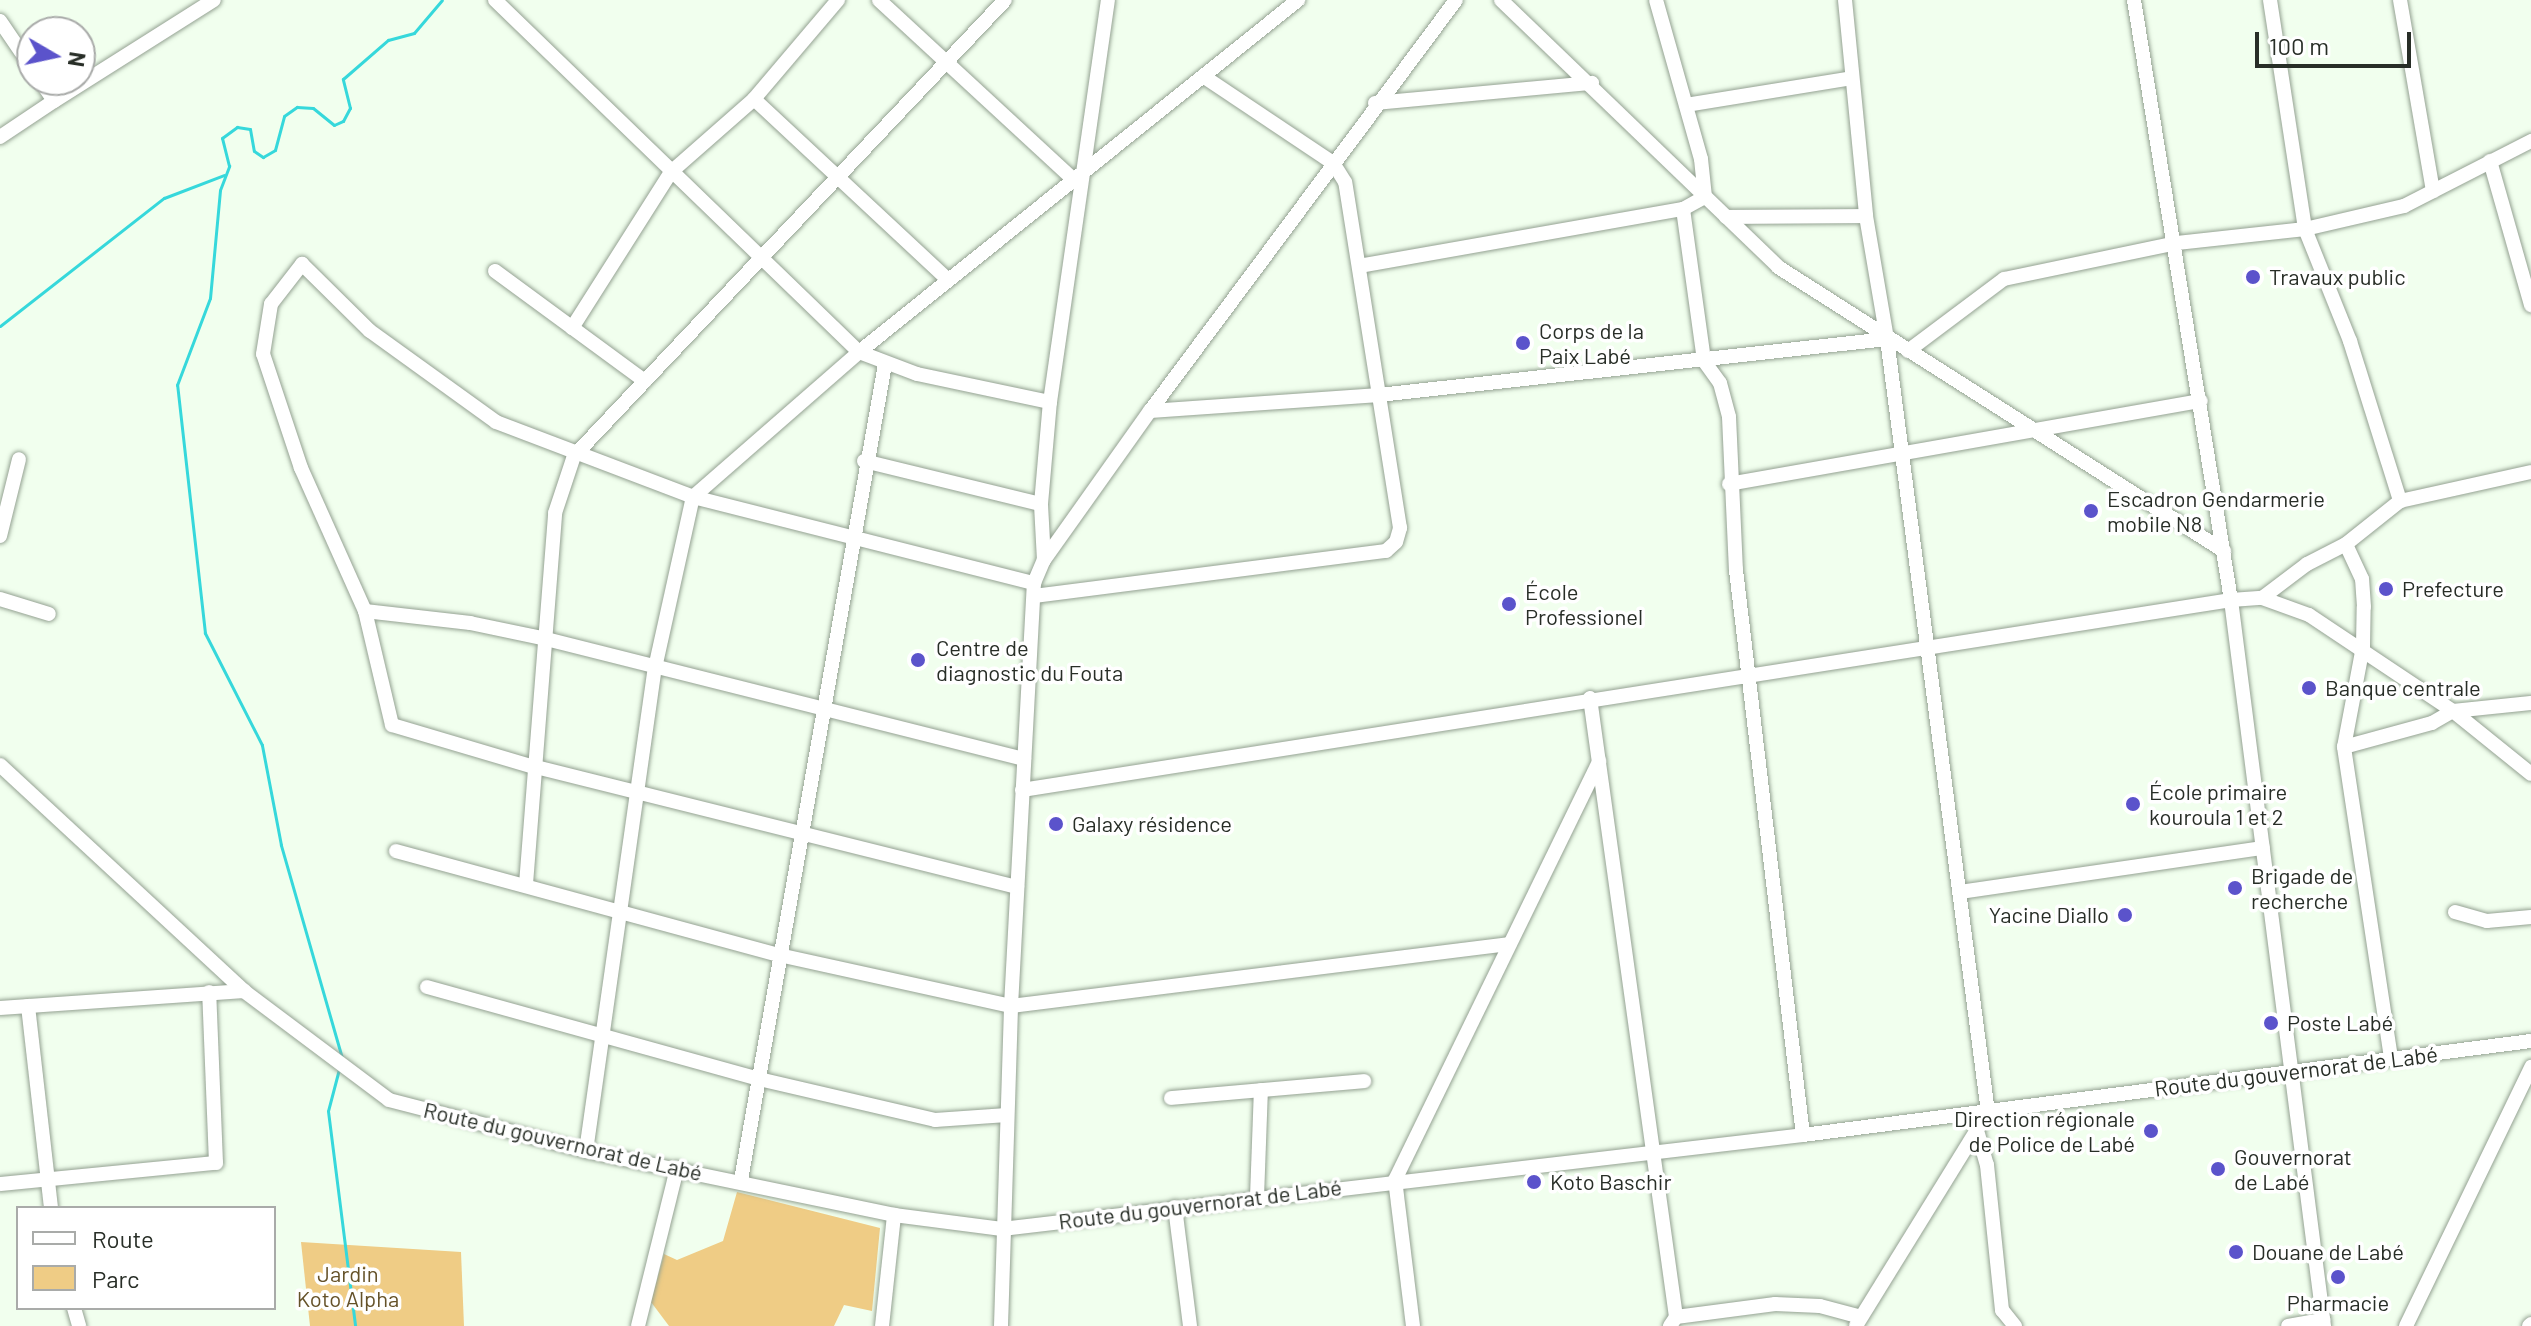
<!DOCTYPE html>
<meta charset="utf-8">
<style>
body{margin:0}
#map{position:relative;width:2531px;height:1326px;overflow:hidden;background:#f1ffee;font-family:Barlow,sans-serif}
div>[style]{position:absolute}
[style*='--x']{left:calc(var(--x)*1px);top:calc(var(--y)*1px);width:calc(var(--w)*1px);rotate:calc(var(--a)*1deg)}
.green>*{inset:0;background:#efcc85}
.stream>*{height:3px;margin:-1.5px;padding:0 1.5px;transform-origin:1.5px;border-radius:1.5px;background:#36d8db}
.roads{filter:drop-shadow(0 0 2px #94a292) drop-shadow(0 0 2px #94a292)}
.minor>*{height:14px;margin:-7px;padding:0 7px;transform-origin:7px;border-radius:7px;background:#fff}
.dots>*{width:22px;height:22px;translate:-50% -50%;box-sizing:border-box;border:4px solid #fff;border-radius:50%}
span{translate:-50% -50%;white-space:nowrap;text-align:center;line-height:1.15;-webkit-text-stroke:7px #fff;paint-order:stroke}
.poi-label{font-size:22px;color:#282e27}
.left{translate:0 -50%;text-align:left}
.right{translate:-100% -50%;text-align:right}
.street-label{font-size:22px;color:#282e27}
.park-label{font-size:22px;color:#655229}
.legend{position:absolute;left:16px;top:1206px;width:260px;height:104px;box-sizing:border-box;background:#fff;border:2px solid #a9aba9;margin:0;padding:10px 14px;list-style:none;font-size:24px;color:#282e27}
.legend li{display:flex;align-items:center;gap:16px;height:40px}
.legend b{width:40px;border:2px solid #a9aba9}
.north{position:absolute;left:16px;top:16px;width:80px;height:80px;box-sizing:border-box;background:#fff;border:2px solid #a9aba9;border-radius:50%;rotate:99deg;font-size:22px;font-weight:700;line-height:32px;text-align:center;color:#282e27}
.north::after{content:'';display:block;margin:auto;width:28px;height:36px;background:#5b53cb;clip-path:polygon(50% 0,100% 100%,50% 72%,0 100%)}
.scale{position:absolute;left:2255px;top:32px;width:156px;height:36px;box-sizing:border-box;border:4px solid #282e27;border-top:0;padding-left:10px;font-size:24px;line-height:28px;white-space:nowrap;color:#282e27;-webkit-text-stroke:6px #fff;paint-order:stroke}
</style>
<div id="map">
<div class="green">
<i style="clip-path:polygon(737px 1192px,880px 1228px,872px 1311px,844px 1305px,834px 1326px,669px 1326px,651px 1302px,664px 1254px,677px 1260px,723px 1241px)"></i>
<i style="clip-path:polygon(301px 1242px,461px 1252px,464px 1326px,310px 1326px)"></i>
</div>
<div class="stream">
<i style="--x:0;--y:326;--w:208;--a:-38"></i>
<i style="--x:164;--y:198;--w:64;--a:-21"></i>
<i style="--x:342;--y:1058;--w:222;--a:-106"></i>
<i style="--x:281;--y:845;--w:102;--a:-100.8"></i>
<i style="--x:262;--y:745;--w:126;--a:-117"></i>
<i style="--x:205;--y:633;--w:250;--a:-96.4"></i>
<i style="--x:177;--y:385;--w:93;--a:-69.2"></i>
<i style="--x:210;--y:298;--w:108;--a:-84.7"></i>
<i style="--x:220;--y:190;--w:26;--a:-69"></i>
<i style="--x:229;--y:166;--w:29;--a:-104"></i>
<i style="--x:222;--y:138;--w:19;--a:-36"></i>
<i style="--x:237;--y:127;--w:13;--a:9"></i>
<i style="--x:250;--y:129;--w:22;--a:80"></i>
<i style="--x:254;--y:151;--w:11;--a:34"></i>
<i style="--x:263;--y:157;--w:14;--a:-30"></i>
<i style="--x:275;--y:150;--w:35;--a:-75"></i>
<i style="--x:284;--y:116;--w:16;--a:-35"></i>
<i style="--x:297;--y:107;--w:16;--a:4"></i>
<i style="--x:313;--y:108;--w:27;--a:39"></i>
<i style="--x:334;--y:125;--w:10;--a:-24"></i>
<i style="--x:343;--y:121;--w:15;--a:-62"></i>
<i style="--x:350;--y:108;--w:30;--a:-104"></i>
<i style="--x:343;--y:79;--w:60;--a:-40.9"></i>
<i style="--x:388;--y:40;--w:27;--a:-15"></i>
<i style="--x:414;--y:33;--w:43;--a:-49.7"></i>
<i style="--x:339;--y:1069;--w:43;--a:104.7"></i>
<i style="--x:328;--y:1111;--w:217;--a:82.8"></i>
</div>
<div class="roads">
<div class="minor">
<i style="--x:495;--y:0;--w:506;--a:44.04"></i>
<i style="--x:859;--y:352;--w:62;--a:20.8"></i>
<i style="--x:917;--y:374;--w:136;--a:11.9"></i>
<i style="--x:879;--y:0;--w:264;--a:42.7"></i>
<i style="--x:1501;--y:0;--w:385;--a:43.9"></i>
<i style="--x:1778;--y:267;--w:529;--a:32.49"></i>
<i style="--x:1845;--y:0;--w:217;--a:84.4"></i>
<i style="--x:1866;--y:216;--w:125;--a:80.3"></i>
<i style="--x:1887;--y:339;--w:780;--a:82.56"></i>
<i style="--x:1988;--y:1112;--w:251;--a:121.7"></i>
<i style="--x:2134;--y:0;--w:608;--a:80.82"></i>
<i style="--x:2231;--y:600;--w:732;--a:82.7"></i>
<i style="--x:2270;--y:0;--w:232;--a:81.3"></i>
<i style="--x:2305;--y:229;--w:121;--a:68.1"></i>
<i style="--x:2350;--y:341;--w:168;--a:72.6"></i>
<i style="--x:2400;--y:0;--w:194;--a:80.2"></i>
<i style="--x:0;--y:21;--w:57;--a:55.8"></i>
<i style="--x:40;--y:80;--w:25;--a:56"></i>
<i style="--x:54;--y:101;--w:189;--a:-32.3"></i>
<i style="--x:754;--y:99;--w:265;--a:43"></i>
<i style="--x:1375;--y:103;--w:218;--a:-5.3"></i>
<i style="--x:1686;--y:105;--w:168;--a:-9.2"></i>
<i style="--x:0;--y:137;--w:65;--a:-33.7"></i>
<i style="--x:2490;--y:161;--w:150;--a:74.1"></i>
<i style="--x:1683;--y:209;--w:153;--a:82.1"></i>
<i style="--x:1704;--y:361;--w:27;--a:54"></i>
<i style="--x:1720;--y:383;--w:35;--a:75"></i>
<i style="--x:1729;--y:417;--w:153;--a:87.4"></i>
<i style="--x:1736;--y:570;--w:569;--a:83.24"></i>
<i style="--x:1726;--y:217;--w:140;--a:-0.4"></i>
<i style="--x:1359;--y:266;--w:329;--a:-10"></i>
<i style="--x:1683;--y:209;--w:25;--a:-29"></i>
<i style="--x:1705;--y:197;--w:38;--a:-96"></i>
<i style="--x:1701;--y:159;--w:165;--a:-105.8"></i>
<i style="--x:495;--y:271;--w:186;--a:36.3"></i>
<i style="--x:572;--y:328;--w:185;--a:-57.6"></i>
<i style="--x:671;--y:172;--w:111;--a:-41.3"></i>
<i style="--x:754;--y:99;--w:130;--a:-49.7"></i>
<i style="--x:1908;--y:351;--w:120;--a:-36.9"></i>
<i style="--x:2004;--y:279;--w:177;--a:-11.8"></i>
<i style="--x:2177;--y:243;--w:129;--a:-6.2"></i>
<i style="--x:2305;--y:229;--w:102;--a:-13.1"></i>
<i style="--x:2404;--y:206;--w:143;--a:-27.1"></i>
<i style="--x:1150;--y:411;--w:230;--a:-4"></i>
<i style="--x:1379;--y:395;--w:511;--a:-6.29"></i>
<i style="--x:864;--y:461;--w:182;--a:13.7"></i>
<i style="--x:1729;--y:484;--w:479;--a:-10"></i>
<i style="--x:0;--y:536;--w:79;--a:-76.1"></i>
<i style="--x:1044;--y:560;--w:56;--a:-93.1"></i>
<i style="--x:1041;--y:504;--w:102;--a:-85"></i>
<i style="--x:1050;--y:402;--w:406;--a:-81.8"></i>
<i style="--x:1034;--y:596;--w:355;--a:-7.3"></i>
<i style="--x:1386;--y:551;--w:13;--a:-42"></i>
<i style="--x:1396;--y:542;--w:15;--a:-74"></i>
<i style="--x:1400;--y:528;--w:350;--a:-99"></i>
<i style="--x:1345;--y:182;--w:22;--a:-122"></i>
<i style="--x:1333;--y:163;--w:156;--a:-146.2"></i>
<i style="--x:2262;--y:598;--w:56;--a:-37.1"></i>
<i style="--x:2307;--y:564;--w:44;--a:-27.1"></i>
<i style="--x:0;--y:599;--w:51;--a:17"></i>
<i style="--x:365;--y:611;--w:106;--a:6.5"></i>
<i style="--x:470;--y:623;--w:74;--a:11.8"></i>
<i style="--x:542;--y:638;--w:497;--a:14.1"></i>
<i style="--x:1590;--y:698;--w:625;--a:82.09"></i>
<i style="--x:2344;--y:747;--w:91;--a:-15.3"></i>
<i style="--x:2432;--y:723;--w:24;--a:-30"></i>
<i style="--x:2453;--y:711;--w:100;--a:38.9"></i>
<i style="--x:0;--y:765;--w:333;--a:42.8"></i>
<i style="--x:244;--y:991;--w:181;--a:36.9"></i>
<i style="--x:389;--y:1100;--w:203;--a:14.5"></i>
<i style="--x:586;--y:1151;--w:315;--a:11.7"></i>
<i style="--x:894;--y:1215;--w:109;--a:7.4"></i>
<i style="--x:1002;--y:1229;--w:806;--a:-6.69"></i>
<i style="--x:1803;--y:1135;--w:734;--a:-7.36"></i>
<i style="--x:1022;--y:790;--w:1224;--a:-8.93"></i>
<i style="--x:2231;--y:600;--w:31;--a:-4"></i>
<i style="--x:2262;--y:598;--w:50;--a:19.9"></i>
<i style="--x:2309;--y:615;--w:173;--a:33.7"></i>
<i style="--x:2453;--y:711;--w:78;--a:-5.9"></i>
<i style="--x:396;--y:851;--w:397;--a:15.2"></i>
<i style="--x:779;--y:955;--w:238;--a:12.4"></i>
<i style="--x:1011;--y:1006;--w:499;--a:-7.1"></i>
<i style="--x:526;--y:884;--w:372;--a:-85.5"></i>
<i style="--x:555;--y:513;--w:60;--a:-71.6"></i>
<i style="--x:574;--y:456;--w:627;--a:-46.61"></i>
<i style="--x:1017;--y:887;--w:498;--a:-166"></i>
<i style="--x:534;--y:767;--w:148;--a:-163.5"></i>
<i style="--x:392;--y:725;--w:117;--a:-103.3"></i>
<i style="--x:365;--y:611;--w:157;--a:-114.1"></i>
<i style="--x:301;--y:468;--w:120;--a:-108.4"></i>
<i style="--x:263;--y:354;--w:51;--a:-80.9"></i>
<i style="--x:271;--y:304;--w:51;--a:-52.2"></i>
<i style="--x:302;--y:264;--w:95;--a:44.6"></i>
<i style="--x:370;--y:331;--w:155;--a:35.8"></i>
<i style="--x:496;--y:422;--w:211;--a:20.8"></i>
<i style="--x:693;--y:497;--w:352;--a:14.2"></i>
<i style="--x:1960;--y:892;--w:306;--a:-8.3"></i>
<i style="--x:2455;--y:912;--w:33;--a:16"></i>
<i style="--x:2487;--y:921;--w:44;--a:-5.2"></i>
<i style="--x:427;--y:987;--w:345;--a:15.5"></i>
<i style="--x:759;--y:1079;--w:181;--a:13.1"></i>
<i style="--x:935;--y:1120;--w:72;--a:-4"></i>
<i style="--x:28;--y:1006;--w:203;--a:83.5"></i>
<i style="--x:0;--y:1008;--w:245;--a:-4"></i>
<i style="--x:2391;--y:1058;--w:315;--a:-98.6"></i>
<i style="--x:2344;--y:747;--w:103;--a:-79.3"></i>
<i style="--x:2363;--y:646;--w:39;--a:-89"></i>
<i style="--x:2364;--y:607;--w:28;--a:-94"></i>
<i style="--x:2362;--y:579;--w:38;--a:-115"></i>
<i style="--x:2346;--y:544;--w:69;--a:-38.5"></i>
<i style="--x:2400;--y:501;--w:134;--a:-12.5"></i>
<i style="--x:1171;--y:1098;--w:194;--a:-5"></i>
<i style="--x:1978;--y:1134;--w:32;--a:74"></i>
<i style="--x:1987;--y:1165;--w:146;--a:84.1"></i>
<i style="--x:2002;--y:1310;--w:21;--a:51"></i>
<i style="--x:586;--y:1151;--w:488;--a:-81.9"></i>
<i style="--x:655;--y:668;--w:175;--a:-77.5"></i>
<i style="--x:693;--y:497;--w:220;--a:-41.1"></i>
<i style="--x:859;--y:352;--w:563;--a:-38.72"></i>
<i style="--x:741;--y:1180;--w:829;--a:-79.99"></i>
<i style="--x:0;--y:1184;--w:217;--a:-5.6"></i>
<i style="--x:216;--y:1163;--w:171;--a:-92.3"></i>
<i style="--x:1257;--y:1197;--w:107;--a:-87.9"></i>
<i style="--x:1175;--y:1207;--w:120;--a:82.8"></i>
<i style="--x:74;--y:1308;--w:19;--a:74"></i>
<i style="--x:638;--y:1326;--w:163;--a:-76.1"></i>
<i style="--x:882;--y:1326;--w:112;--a:-83.8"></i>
<i style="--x:1001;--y:1326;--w:320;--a:-88.2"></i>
<i style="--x:1011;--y:1006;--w:424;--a:-86.9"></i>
<i style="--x:1034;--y:583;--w:25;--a:-67"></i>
<i style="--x:1044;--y:560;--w:183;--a:-54.6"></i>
<i style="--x:1150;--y:411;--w:512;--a:-53.33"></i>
<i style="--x:1413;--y:1326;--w:147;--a:-97"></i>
<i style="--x:1395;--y:1180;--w:466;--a:-64"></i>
<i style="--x:1670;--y:1326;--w:11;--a:-56"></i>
<i style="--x:1676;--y:1317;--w:100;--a:-7.5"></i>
<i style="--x:1775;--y:1304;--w:45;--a:2.5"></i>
<i style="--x:1820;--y:1306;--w:42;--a:15"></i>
<i style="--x:2288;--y:1326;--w:36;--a:-10"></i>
<i style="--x:2406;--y:1326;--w:288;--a:-64.2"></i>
<i style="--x:2529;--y:1326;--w:3;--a:-45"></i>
</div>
</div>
<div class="dots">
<i style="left:2253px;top:277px;background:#5b53cb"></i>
<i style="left:1523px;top:343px;background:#5b53cb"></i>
<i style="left:2091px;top:511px;background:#5b53cb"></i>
<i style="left:2386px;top:589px;background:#5b53cb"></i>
<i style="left:1509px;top:604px;background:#5b53cb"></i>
<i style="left:918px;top:660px;background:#5b53cb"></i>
<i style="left:2309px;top:688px;background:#5b53cb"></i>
<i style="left:2133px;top:804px;background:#5b53cb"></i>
<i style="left:1056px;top:824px;background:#5b53cb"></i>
<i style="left:2235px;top:888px;background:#5b53cb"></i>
<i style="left:2125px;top:915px;background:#5b53cb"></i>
<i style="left:2271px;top:1023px;background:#5b53cb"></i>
<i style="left:2151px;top:1131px;background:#5b53cb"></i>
<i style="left:2218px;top:1169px;background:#5b53cb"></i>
<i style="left:1534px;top:1182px;background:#5b53cb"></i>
<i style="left:2236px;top:1252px;background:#5b53cb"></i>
<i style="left:2338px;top:1277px;background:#5b53cb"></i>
</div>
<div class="poi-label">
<span class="left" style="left:2269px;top:277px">Travaux public</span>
<span class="left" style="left:1539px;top:343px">Corps de la<br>Paix Labé</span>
<span class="left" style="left:2107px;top:511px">Escadron Gendarmerie<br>mobile N8</span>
<span class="left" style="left:2402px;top:589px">Prefecture</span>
<span class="left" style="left:1525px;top:604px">École<br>Professionel</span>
<span class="left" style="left:936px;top:660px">Centre de<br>diagnostic du Fouta</span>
<span class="left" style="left:2325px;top:688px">Banque centrale</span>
<span class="left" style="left:2149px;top:804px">École primaire<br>kouroula 1 et 2</span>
<span class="left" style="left:1072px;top:824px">Galaxy résidence</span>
<span class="left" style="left:2251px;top:888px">Brigade de<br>recherche</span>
<span class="right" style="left:2109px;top:915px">Yacine Diallo</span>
<span class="left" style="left:2287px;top:1023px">Poste Labé</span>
<span class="right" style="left:2135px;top:1131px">Direction régionale<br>de Police de Labé</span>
<span class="left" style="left:2234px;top:1169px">Gouvernorat<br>de Labé</span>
<span class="left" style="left:1550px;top:1182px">Koto Baschir</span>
<span class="left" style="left:2252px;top:1252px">Douane de Labé</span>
<span style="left:2338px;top:1303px">Pharmacie</span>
</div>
<div class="street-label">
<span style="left:2296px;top:1071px;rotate:-7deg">Route du gouvernorat de Labé</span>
<span style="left:563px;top:1141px;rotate:13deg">Route du gouvernorat de Labé</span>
<span style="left:1200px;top:1204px;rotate:-7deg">Route du gouvernorat de Labé</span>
</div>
<div class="park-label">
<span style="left:348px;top:1286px">Jardin<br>Koto Alpha</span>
</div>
<ul class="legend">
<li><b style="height:10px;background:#fff"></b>Route</li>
<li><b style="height:22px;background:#efcc85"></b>Parc</li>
</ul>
<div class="north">N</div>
<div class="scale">100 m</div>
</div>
